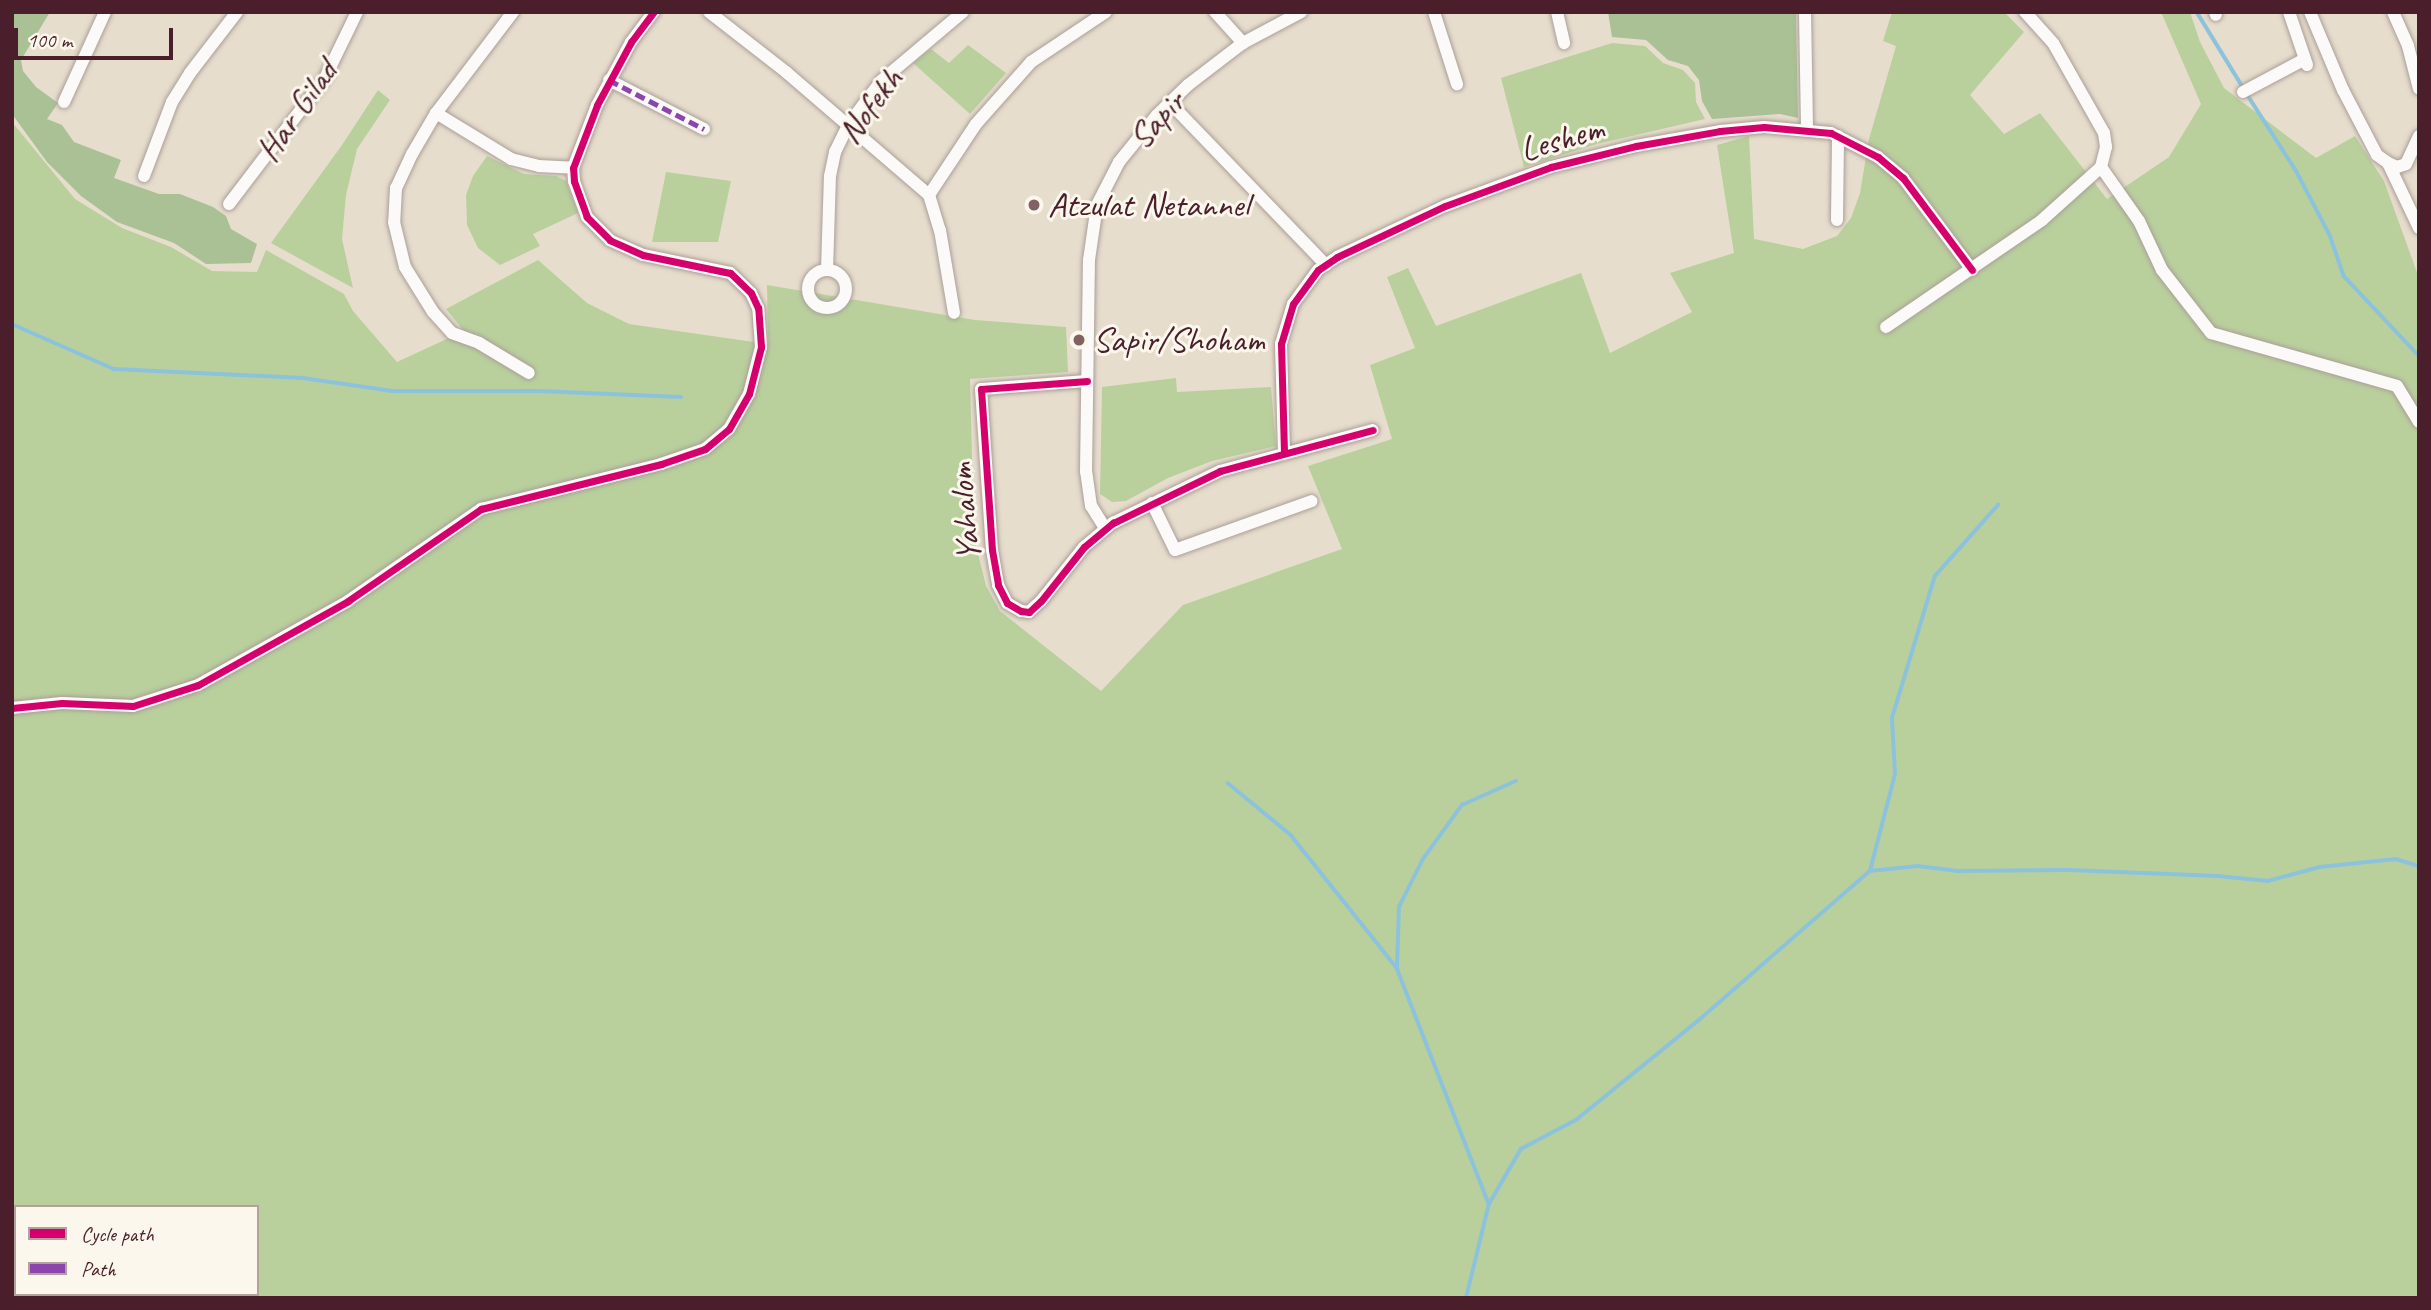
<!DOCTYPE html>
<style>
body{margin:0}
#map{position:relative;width:2431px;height:1310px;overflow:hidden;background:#e7ddcd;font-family:Caveat,sans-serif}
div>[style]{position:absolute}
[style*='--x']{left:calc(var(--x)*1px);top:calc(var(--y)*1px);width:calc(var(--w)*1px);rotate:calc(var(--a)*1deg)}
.green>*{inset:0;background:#b9d09d}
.forest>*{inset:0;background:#a9c195}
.stream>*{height:3.5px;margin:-1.75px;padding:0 1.75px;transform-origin:1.75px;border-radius:1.75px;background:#8dc2dc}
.roads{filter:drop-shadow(0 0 2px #aa9f98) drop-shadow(0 0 2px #aa9f98)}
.minor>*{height:12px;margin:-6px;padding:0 6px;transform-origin:6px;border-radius:6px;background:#fbfaf8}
.minor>.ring{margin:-6px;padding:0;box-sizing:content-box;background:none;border:12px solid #fbfaf8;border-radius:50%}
.quiet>*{height:5px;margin-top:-2.5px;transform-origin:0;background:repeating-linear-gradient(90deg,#8e44ad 0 10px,transparent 0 15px)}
.cycleway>*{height:7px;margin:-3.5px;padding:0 3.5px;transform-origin:3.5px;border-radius:3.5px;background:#d6006c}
.dots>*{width:19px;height:19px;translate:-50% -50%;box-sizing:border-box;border:4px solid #fbf7ec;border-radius:50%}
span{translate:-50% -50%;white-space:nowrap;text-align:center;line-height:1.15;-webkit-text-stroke:6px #fbf7ec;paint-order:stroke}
.street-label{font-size:35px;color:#4a1f2b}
.poi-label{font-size:35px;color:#4a1f2b}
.left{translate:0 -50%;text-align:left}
.frame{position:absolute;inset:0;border:14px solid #4a1f2b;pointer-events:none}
.legend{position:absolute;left:14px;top:1205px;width:245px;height:91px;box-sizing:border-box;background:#fbf7ec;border:2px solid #b4a19f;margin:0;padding:9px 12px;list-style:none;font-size:21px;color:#4a1f2b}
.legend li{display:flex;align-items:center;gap:14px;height:35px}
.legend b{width:35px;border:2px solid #b4a19f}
.scale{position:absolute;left:14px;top:28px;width:159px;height:32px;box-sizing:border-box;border:4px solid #4a1f2b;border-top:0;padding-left:9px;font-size:21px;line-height:24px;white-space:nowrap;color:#4a1f2b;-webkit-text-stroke:5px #fbf7ec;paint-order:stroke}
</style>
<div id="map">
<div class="green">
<i style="clip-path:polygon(evenodd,1892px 12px,2004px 12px,2024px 32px,1970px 95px,2004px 134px,2040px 113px,2107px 199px,2169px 157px,2201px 104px,2161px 12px,2190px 12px,2200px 42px,2224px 88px,2316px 158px,2355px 136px,2384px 181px,2419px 278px,2419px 1298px,12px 1298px,12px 122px,75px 199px,122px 228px,171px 247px,212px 271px,257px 272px,266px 250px,344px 294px,353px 311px,397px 362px,464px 331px,446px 309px,538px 260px,587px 303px,629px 324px,768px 344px,767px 285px,975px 320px,1066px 327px,1068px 372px,970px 379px,974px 537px,986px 586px,1000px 611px,1101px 691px,1183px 605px,1342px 549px,1308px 466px,1392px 439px,1370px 365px,1415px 348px,1387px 277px,1408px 268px,1436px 326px,1581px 273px,1610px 353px,1692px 312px,1670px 273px,1734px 253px,1717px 145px,1749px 136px,1754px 239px,1803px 249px,1837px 236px,1851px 218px,1860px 193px,1869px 139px,1896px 46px,1883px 41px,1892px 12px,16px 1207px,257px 1207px,257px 1294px,16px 1294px,16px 1207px)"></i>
<i style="clip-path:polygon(1612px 43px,1645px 46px,1663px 63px,1683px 70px,1695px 83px,1696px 102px,1705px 119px,1597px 144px,1524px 167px,1501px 78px)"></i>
<i style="clip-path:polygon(968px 45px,1006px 73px,970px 114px,913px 63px,931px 49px,949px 63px)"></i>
<i style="clip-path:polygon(378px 90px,390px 100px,357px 149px,346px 195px,342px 239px,353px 288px,271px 243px,342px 145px)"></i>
<i style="clip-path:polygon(487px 156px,524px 174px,556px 176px,566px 181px,578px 213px,533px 234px,540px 246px,500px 265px,478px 248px,467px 225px,466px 195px,473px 176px)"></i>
<i style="clip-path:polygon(666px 172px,731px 181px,718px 242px,652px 242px)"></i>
<i style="clip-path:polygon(1176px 378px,1177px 392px,1271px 387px,1276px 446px,1212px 461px,1168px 478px,1126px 501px,1112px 502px,1100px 494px,1102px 387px)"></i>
</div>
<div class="forest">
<i style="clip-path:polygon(12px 12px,50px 12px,21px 60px,23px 71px,36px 87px,58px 103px,47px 119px,62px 125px,74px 142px,121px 160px,114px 178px,159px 194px,180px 194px,213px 207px,226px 216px,231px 229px,257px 244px,251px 263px,206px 264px,174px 243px,117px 222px,81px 196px,47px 162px,12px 114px)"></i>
<i style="clip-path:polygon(1608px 12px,1796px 12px,1798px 118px,1780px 114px,1712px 119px,1702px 101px,1699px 80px,1688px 66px,1668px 60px,1646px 40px,1612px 37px)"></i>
</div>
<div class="stream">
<i style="--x:2197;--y:12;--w:88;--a:58.5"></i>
<i style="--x:2247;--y:94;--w:93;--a:57.3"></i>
<i style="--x:2297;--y:172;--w:71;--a:62.4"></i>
<i style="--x:2330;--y:235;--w:43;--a:71.1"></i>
<i style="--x:2344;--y:276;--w:110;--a:46.8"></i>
<i style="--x:12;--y:324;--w:111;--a:23.8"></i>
<i style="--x:114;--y:369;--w:189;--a:2.7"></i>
<i style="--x:303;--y:378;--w:90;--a:8.3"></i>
<i style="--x:392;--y:391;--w:147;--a:0"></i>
<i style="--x:539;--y:391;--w:142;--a:2.4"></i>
<i style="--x:1228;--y:783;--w:82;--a:39.5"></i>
<i style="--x:1291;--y:835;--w:170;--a:51.4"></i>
<i style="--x:1397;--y:968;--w:253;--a:68.7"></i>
<i style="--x:1870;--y:871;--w:100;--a:-75.5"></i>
<i style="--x:1895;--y:774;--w:56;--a:-93.1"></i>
<i style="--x:1892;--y:718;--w:148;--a:-73.2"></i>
<i style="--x:1935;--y:576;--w:95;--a:-48.4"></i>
<i style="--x:1397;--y:967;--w:60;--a:-88.1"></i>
<i style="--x:1399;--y:907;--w:54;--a:-63.4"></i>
<i style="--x:1423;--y:859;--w:67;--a:-54.2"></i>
<i style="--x:1462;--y:805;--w:59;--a:-24"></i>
<i style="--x:1466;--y:1298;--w:97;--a:-76.3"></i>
<i style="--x:1489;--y:1204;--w:64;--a:-59.8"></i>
<i style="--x:1521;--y:1149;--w:62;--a:-27.8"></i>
<i style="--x:1576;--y:1120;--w:159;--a:-39.1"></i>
<i style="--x:1699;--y:1020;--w:227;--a:-41.1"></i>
<i style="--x:1870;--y:871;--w:48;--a:-5.9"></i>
<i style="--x:1918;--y:866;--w:38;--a:7"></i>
<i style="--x:1956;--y:871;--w:113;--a:-0.5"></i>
<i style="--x:2069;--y:870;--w:149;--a:2.3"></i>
<i style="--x:2218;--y:876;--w:50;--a:5.7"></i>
<i style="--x:2268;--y:881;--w:54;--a:-15.1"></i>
<i style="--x:2320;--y:867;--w:76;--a:-6"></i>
<i style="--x:2396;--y:859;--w:24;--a:17"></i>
</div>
<div class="roads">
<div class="minor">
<i style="--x:513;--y:12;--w:127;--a:127.3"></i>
<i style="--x:436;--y:113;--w:48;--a:120.3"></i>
<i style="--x:412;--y:154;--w:38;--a:115"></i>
<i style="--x:396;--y:188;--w:34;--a:93"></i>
<i style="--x:394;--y:222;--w:46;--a:76.3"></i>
<i style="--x:405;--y:267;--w:53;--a:58.1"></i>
<i style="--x:433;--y:312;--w:28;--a:48"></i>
<i style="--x:452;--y:333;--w:29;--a:20"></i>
<i style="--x:479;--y:343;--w:58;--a:31"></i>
<i style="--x:709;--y:12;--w:98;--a:37.9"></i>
<i style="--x:786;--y:72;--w:189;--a:40.7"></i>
<i style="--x:929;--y:195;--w:37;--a:73"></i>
<i style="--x:940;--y:230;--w:84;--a:80.4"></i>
<i style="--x:1215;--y:12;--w:42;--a:47.9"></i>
<i style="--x:1434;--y:12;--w:76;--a:72.3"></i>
<i style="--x:1557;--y:12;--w:32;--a:77"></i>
<i style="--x:1805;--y:12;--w:118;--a:89"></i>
<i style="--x:2215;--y:12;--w:3;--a:72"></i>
<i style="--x:2289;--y:12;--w:56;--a:71.2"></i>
<i style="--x:2310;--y:12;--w:85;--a:67.1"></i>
<i style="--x:2343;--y:90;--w:73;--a:62.4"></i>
<i style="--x:2377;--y:155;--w:14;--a:36"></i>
<i style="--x:2388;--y:163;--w:10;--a:24"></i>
<i style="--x:2397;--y:167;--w:9;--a:-18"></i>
<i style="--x:2406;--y:164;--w:31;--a:-65"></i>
<i style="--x:2393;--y:12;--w:37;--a:66"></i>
<i style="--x:2408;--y:46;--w:44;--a:75.7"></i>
<i style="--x:609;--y:80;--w:107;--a:27.3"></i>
<i style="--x:2243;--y:92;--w:70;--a:-28"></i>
<i style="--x:64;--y:102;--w:99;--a:-65.5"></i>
<i style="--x:1170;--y:103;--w:225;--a:46.1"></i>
<i style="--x:436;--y:113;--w:88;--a:31.5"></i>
<i style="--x:511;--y:159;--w:29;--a:14"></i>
<i style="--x:539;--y:166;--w:34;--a:3"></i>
<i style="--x:2388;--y:163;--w:72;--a:64.5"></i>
<i style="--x:2101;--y:167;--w:66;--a:54.9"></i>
<i style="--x:2139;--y:221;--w:54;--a:64.9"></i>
<i style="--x:2162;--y:270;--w:80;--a:52.1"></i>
<i style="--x:2211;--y:333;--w:193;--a:15.9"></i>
<i style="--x:2397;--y:386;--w:42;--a:58.6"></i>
<i style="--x:144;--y:176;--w:79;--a:-69.3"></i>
<i style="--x:172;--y:102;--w:34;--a:-58"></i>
<i style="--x:190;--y:73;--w:77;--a:-52.4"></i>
<i style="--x:929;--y:195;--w:85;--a:-56.5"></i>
<i style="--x:976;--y:124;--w:83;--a:-48.4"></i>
<i style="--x:1031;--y:62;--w:90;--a:-33.7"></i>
<i style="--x:229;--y:204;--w:158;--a:-52.7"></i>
<i style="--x:325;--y:78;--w:73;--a:-64.1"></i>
<i style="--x:1837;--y:220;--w:84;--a:-89.3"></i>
<i class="ring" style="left:808px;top:270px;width:26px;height:26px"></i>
<i style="--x:827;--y:270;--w:94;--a:-88.2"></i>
<i style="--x:830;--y:176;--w:25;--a:-78"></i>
<i style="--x:835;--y:152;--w:30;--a:-64"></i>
<i style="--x:848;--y:125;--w:55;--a:-53.1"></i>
<i style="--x:881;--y:81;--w:107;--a:-40.1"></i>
<i style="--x:1886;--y:327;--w:189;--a:-34.4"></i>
<i style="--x:2042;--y:220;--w:79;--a:-41.9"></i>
<i style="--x:2101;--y:167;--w:21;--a:-76"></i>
<i style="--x:2106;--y:147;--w:14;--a:-98"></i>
<i style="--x:2104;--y:133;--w:103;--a:-119.5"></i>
<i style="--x:2053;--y:43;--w:42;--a:-132.1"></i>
<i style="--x:1087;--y:381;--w:106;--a:175.7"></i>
<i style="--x:981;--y:389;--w:161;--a:86.1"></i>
<i style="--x:992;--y:550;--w:36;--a:80"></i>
<i style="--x:998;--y:585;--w:20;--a:63"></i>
<i style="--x:1007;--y:603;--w:16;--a:30"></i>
<i style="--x:1021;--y:611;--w:8;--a:7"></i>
<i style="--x:1029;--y:612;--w:16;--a:-43"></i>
<i style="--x:1041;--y:601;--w:69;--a:-51.5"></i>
<i style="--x:1084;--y:547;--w:38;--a:-40"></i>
<i style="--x:1113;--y:523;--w:119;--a:-25.9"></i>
<i style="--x:1220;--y:471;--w:158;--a:-15"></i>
<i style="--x:1284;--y:452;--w:108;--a:-91.6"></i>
<i style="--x:1281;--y:344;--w:42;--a:-73.3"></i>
<i style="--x:1293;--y:304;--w:42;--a:-53.7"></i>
<i style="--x:1318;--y:270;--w:23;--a:-34"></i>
<i style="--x:1337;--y:257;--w:119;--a:-25.3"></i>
<i style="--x:1445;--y:206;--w:113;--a:-20.2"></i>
<i style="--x:1551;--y:167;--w:88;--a:-13.9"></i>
<i style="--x:1636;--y:146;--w:85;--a:-10.1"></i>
<i style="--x:1720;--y:131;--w:44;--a:-5.2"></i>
<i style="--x:1764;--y:127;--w:67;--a:5.1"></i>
<i style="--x:1831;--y:133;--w:53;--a:27.1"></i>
<i style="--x:1878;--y:157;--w:33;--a:40"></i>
<i style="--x:1903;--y:178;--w:115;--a:53.1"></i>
<i style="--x:1152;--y:503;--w:52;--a:63.9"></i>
<i style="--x:1175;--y:550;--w:145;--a:-19.7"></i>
<i style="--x:1105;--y:528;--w:26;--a:-122"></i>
<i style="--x:1091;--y:506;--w:34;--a:-98"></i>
<i style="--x:1086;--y:472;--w:212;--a:-89.2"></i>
<i style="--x:1089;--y:260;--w:56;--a:-81.7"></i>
<i style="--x:1097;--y:205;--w:48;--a:-62.9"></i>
<i style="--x:1119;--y:162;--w:60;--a:-51"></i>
<i style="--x:1157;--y:115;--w:43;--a:-44.1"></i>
<i style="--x:1188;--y:85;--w:69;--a:-37.4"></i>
<i style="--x:1243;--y:43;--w:66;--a:-28.1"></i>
<i style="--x:12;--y:708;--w:50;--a:-5.7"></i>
<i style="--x:62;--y:703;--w:71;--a:2.4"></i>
<i style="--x:133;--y:706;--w:68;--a:-17.9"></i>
<i style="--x:198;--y:685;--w:172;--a:-29.2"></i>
<i style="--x:348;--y:601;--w:162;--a:-34.7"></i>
<i style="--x:481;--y:509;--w:186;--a:-14"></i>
<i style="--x:661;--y:464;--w:46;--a:-18.8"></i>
<i style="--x:705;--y:449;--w:31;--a:-40"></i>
<i style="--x:729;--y:429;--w:40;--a:-60.3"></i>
<i style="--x:749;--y:394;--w:49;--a:-75.7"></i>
<i style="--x:761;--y:347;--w:39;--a:-94"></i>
<i style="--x:758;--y:308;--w:17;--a:-115"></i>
<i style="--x:751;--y:293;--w:29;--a:-136"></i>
<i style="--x:730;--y:273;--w:89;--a:-168.3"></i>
<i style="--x:643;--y:255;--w:36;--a:-156"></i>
<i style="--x:610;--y:240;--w:33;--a:-135"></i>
<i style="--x:587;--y:217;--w:38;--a:-110"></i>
<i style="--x:574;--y:181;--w:13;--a:-94"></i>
<i style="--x:573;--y:168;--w:67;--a:-69.1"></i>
<i style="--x:597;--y:105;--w:72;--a:-61.6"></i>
<i style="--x:631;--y:42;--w:38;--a:-53"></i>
</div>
</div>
<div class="quiet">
<i style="--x:609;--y:80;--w:107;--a:27.3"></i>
</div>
<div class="cycleway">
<i style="--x:1087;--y:381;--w:106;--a:175.7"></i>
<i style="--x:981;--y:389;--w:161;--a:86.1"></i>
<i style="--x:992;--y:550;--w:36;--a:80"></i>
<i style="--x:998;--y:585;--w:20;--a:63"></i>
<i style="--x:1007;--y:603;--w:16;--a:30"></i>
<i style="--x:1021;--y:611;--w:8;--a:7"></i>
<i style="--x:1029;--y:612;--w:16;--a:-43"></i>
<i style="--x:1041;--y:601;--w:69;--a:-51.5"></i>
<i style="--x:1084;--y:547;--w:38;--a:-40"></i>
<i style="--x:1113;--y:523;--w:119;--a:-25.9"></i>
<i style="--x:1220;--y:471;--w:158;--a:-15"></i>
<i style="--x:1284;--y:452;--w:108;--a:-91.6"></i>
<i style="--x:1281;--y:344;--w:42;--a:-73.3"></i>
<i style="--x:1293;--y:304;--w:42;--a:-53.7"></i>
<i style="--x:1318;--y:270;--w:23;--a:-34"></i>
<i style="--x:1337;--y:257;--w:119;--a:-25.3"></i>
<i style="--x:1445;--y:206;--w:113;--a:-20.2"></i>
<i style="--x:1551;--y:167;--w:88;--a:-13.9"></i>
<i style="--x:1636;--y:146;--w:85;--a:-10.1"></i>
<i style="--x:1720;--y:131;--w:44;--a:-5.2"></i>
<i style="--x:1764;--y:127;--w:67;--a:5.1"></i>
<i style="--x:1831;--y:133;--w:53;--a:27.1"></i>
<i style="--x:1878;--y:157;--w:33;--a:40"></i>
<i style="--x:1903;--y:178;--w:115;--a:53.1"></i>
<i style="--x:12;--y:708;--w:50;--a:-5.7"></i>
<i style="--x:62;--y:703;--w:71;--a:2.4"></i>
<i style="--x:133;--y:706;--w:68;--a:-17.9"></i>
<i style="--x:198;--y:685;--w:172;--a:-29.2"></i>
<i style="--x:348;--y:601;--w:162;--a:-34.7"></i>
<i style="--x:481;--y:509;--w:186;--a:-14"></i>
<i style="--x:661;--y:464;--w:46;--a:-18.8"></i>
<i style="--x:705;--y:449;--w:31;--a:-40"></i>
<i style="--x:729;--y:429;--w:40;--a:-60.3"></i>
<i style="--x:749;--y:394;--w:49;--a:-75.7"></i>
<i style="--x:761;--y:347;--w:39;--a:-94"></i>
<i style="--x:758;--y:308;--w:17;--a:-115"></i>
<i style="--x:751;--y:293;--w:29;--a:-136"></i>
<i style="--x:730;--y:273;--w:89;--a:-168.3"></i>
<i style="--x:643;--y:255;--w:36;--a:-156"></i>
<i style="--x:610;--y:240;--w:33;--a:-135"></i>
<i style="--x:587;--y:217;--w:38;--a:-110"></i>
<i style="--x:574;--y:181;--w:13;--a:-94"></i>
<i style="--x:573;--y:168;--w:67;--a:-69.1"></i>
<i style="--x:597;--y:105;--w:72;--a:-61.6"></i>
<i style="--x:631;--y:42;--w:38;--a:-53"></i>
</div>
<div class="dots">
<i style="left:1034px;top:205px;background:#816264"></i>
<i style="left:1079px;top:340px;background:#816264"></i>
</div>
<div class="street-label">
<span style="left:870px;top:106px;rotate:-54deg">Nofekh</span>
<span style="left:297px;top:111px;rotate:-55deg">Har Gilad</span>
<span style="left:1157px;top:120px;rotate:-47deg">Sapir</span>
<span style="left:1562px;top:139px;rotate:-16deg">Leshem</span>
<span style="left:965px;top:512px;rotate:-95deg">Yahalom</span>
</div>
<div class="poi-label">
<span class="left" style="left:1048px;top:205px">Atzulat Netannel</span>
<span class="left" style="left:1093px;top:340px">Sapir/Shoham</span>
</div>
<div class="frame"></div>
<ul class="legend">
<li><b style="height:9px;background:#d6006c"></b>Cycle path</li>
<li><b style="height:9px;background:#8e44ad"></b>Path</li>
</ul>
<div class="scale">100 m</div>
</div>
